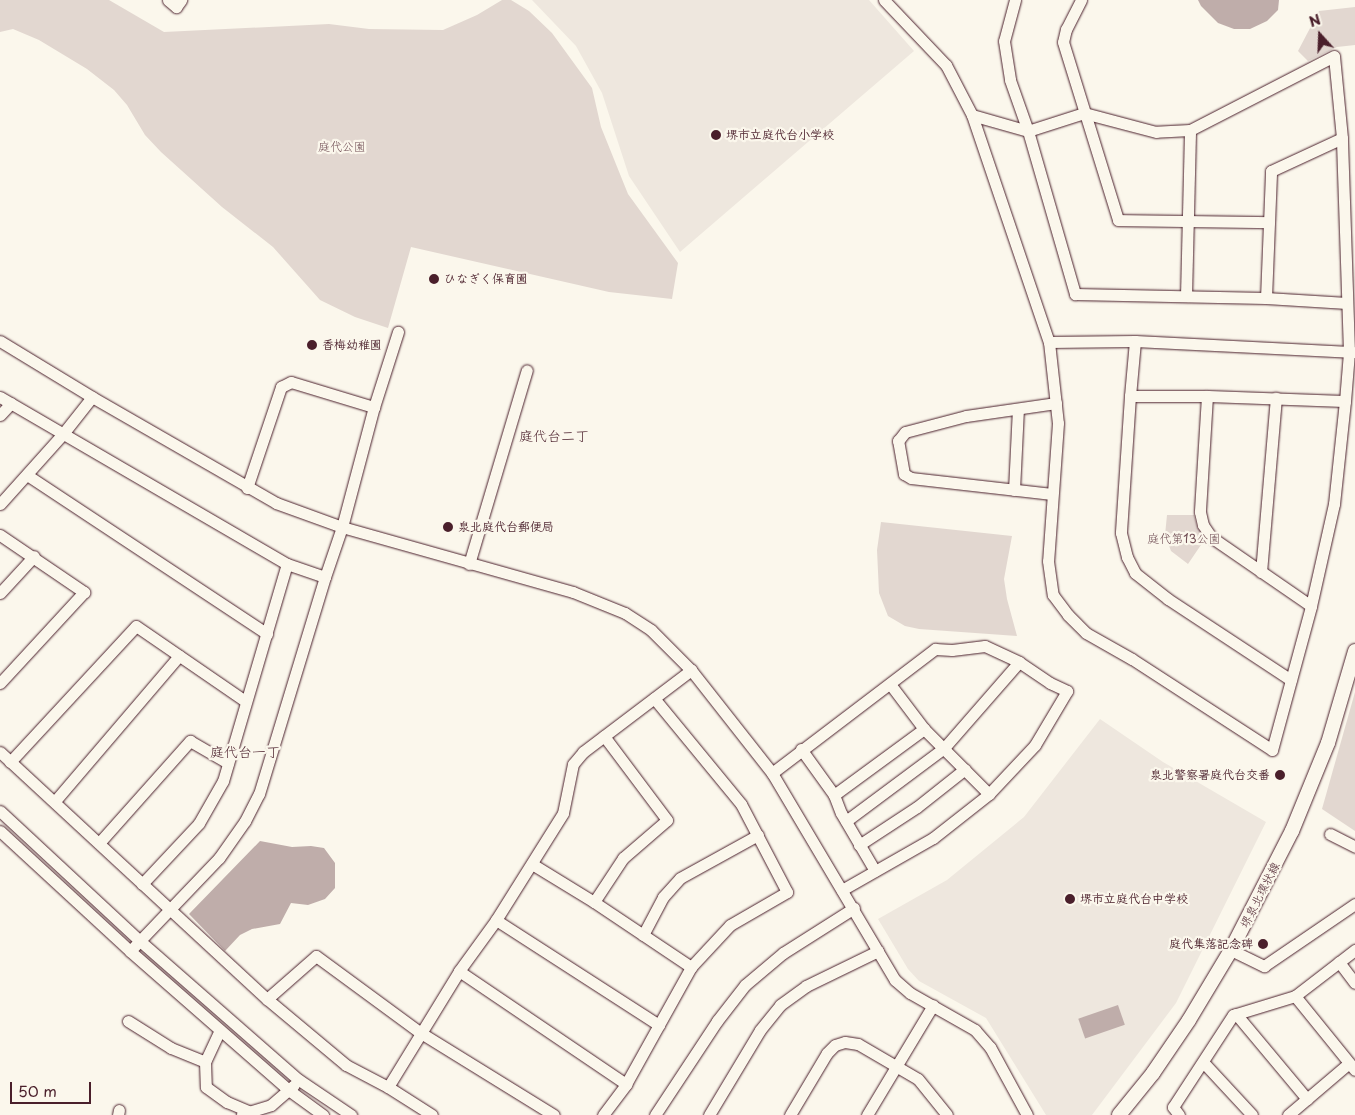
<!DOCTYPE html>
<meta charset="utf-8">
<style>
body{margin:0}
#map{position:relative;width:1355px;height:1115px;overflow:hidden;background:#fbf7ec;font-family:"Playpen Sans","Klee One",sans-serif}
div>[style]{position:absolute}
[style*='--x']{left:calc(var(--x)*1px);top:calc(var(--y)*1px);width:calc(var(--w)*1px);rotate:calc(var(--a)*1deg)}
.built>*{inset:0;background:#eee7de}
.green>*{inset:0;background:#e2d7d0}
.water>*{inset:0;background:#bfadaa;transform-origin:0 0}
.roads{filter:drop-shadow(0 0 1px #4a1f2b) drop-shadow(0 0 1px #4a1f2b)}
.minor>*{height:11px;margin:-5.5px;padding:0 5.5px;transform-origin:5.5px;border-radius:5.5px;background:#fbf7ec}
.major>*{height:14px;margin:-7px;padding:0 7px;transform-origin:7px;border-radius:7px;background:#fbf7ec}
.dots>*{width:14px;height:14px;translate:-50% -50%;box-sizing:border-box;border:2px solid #fbf7ec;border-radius:50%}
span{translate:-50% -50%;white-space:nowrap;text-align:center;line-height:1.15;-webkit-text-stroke:4.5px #fbf7ec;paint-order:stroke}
.poi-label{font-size:12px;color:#4a1f2b;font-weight:700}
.left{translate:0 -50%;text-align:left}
.right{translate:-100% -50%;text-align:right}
.park-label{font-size:12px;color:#704d54}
.street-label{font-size:12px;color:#4a1f2b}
.neighbourhood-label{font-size:14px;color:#4a1f2b}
.north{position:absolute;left:1295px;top:10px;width:50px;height:50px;-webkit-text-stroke:4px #fbf7ec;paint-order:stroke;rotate:340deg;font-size:14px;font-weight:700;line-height:20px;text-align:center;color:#4a1f2b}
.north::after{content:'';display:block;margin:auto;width:18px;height:22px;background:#4a1f2b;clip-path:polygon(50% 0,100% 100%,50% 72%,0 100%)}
.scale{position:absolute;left:10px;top:1082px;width:81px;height:22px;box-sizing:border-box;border:2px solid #4a1f2b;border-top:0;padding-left:6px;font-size:15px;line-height:18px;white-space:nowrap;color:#4a1f2b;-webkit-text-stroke:4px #fbf7ec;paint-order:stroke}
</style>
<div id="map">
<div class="built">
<i style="clip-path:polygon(532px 0,869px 0,914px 51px,680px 252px,629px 176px,602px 93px,576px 46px)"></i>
<i style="clip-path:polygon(1100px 719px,1163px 762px,1266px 822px,1176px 1003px,1092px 1115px,1046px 1115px,986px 1018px,919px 981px,908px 969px,878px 919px,947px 880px,1024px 817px)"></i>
</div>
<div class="green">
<i style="clip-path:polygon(0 0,109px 0,164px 32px,329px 24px,369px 29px,443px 30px,477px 15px,502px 0,511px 0,529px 11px,552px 33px,592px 88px,601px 127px,628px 194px,678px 263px,672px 299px,609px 292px,411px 247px,388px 328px,355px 317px,320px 300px,273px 247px,222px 207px,161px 152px,145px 135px,127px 105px,114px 90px,87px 69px,39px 40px,13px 29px,0 32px)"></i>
<i style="clip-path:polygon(1355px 7px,1355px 45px,1337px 47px,1308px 61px,1298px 51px,1319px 11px)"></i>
<i style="clip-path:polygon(1167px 515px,1194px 515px,1197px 526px,1205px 539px,1188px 564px,1171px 551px,1165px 535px)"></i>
<i style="clip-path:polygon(881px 522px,1012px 536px,1004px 579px,1007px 599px,1017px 636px,919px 629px,905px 626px,888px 616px,879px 593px,877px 550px)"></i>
<i style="clip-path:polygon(1355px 692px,1355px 831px,1322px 809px)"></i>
</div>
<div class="water">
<i style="clip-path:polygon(1198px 0,1279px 0,1278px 10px,1267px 21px,1250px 29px,1234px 29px,1218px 23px,1201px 6px)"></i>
<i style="clip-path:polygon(260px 841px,292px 847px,311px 846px,324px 848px,335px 863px,335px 888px,325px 899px,308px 905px,291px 903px,280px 924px,252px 929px,240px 935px,225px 951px,189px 914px)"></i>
<i style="left:1118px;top:1005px;width:21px;height:42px;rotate:71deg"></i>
</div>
<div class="roads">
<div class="minor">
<i style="--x:168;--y:0;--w:11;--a:41"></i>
<i style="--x:176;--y:7;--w:9;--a:-54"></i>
<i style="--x:884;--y:0;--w:90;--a:46.4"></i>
<i style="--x:946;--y:65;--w:56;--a:62.5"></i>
<i style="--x:972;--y:115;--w:240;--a:71.3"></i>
<i style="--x:1049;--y:342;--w:81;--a:83.7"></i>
<i style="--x:1058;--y:423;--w:138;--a:94.1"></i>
<i style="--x:1048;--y:561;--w:34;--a:82"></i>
<i style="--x:1053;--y:595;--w:25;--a:53"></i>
<i style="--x:1068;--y:615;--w:25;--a:45"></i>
<i style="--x:1086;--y:633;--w:53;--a:29.5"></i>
<i style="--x:1132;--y:659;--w:167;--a:33"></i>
<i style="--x:1272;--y:750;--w:149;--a:-74.8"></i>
<i style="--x:1311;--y:606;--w:105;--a:-77.3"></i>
<i style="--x:1334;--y:504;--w:104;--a:-83.9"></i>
<i style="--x:1345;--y:401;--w:49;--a:-85.3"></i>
<i style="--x:1349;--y:352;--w:214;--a:-91.9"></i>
<i style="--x:1342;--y:138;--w:82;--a:-95.6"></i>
<i style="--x:1334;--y:56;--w:162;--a:152.8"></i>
<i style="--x:1190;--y:130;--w:34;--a:177"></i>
<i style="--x:1156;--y:132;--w:74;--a:-165.2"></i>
<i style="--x:1084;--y:113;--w:59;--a:162.2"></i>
<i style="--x:1028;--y:131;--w:58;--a:-164.1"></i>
<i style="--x:1015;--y:0;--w:42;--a:105"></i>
<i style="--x:1004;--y:41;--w:39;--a:81"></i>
<i style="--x:1010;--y:80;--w:54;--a:70.6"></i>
<i style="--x:1028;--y:131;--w:170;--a:73.9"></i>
<i style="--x:1075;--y:294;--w:191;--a:1.2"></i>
<i style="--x:1266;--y:298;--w:81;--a:3.5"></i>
<i style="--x:1081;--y:0;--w:33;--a:117"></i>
<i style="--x:1066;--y:29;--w:13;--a:103"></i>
<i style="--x:1063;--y:42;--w:186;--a:72.8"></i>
<i style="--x:1118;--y:220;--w:151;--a:0.8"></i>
<i style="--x:1186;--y:296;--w:166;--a:-88.6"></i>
<i style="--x:1266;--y:298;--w:127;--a:-87.7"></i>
<i style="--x:1271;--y:171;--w:78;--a:-24.9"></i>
<i style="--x:0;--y:341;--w:108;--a:31.3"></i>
<i style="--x:92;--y:397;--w:212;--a:29.9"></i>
<i style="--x:276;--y:503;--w:70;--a:20"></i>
<i style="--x:342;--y:527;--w:240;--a:15.7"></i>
<i style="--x:573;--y:592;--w:56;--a:22"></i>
<i style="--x:625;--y:613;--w:31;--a:33"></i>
<i style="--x:651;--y:630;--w:57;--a:45"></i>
<i style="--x:691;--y:670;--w:131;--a:51.8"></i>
<i style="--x:772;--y:773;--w:241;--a:59.3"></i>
<i style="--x:895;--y:980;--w:20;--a:41"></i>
<i style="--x:910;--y:993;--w:75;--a:29.6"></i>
<i style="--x:975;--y:1030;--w:23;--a:49"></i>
<i style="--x:990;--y:1047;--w:77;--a:61.4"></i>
<i style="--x:1135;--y:341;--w:55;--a:95.2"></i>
<i style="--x:1130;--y:396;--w:137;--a:93.8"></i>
<i style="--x:1121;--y:533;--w:25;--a:76"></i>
<i style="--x:1127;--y:557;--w:18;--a:63"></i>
<i style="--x:1135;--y:573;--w:42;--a:38.2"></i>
<i style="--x:1168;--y:599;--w:147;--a:33.4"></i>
<i style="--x:1049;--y:342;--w:86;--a:-0.7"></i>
<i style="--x:1135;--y:341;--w:220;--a:2.9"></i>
<i style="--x:1130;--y:396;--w:77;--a:0"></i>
<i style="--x:1207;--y:396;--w:138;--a:2.1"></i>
<i style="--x:1207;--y:396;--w:116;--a:93.5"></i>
<i style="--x:1200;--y:512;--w:13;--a:77"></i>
<i style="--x:1203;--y:525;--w:14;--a:56"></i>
<i style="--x:1211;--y:537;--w:121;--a:34.6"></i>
<i style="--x:0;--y:397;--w:332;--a:30.2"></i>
<i style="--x:287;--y:564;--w:40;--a:18.9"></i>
<i style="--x:0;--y:415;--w:16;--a:-47"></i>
<i style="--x:27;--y:475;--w:288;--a:33.5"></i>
<i style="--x:247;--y:488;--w:107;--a:-71.4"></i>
<i style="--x:281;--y:387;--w:11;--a:-27"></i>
<i style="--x:291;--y:382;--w:87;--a:16.8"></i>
<i style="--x:1014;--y:490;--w:81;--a:-87.2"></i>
<i style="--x:1052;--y:494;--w:142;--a:-173.5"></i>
<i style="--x:911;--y:478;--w:8;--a:-150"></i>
<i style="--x:904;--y:474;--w:34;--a:-100"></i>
<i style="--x:898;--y:441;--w:11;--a:-52"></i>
<i style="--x:905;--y:432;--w:63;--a:-14.7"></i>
<i style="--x:966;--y:416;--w:91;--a:-8.2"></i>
<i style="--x:0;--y:504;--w:93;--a:-48.1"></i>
<i style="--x:62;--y:435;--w:48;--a:-51.7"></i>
<i style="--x:0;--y:535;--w:102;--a:34.2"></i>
<i style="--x:84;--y:592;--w:124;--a:132.7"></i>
<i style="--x:469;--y:564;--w:202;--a:-73.4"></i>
<i style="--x:1261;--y:572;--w:175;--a:-85.1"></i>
<i style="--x:0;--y:593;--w:50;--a:-47.4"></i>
<i style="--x:890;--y:684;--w:56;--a:52.9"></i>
<i style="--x:924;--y:729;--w:92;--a:45"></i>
<i style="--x:801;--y:749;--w:57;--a:54.3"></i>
<i style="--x:834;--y:795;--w:19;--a:69"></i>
<i style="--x:841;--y:813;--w:67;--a:59.6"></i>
<i style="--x:0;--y:752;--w:364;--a:42.8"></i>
<i style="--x:267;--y:999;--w:103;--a:39.9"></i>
<i style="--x:346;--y:1065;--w:47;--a:27.6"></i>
<i style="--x:388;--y:1087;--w:52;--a:32.5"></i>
<i style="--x:10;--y:762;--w:185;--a:-47.2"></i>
<i style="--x:136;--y:626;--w:132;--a:34.5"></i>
<i style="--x:772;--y:773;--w:205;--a:-37.3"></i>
<i style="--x:935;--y:649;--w:17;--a:3"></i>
<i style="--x:952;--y:650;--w:33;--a:-7"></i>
<i style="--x:985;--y:646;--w:38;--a:25"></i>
<i style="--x:1019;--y:662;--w:37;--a:34"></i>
<i style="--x:1050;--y:683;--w:19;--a:25"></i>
<i style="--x:1067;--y:691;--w:63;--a:120.7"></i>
<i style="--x:1035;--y:745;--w:67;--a:133.2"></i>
<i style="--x:989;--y:794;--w:71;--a:141.8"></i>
<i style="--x:933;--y:838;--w:105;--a:150.3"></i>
<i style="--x:834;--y:795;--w:112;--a:-36.3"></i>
<i style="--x:55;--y:801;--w:191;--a:-49.5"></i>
<i style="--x:0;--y:811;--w:191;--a:42.9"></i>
<i style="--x:140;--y:941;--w:211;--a:41.2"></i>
<i style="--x:299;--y:1080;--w:63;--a:33.9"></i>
<i style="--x:846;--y:821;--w:122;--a:-36.7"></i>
<i style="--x:944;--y:748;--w:114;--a:-48.9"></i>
<i style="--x:0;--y:831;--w:177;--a:42.7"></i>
<i style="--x:130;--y:951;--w:213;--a:41.2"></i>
<i style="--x:290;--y:1091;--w:41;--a:36"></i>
<i style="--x:1330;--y:834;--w:28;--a:27"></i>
<i style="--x:99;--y:843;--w:137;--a:-48.3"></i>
<i style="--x:190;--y:741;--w:44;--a:30.1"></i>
<i style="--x:859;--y:845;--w:69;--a:-33.2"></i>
<i style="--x:917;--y:807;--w:61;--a:-38.4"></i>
<i style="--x:532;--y:864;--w:73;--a:31.5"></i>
<i style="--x:594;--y:902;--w:117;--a:33.8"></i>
<i style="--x:142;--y:884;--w:83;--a:-46.9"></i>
<i style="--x:199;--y:823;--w:48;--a:-60.3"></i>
<i style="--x:223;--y:781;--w:226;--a:-73.6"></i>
<i style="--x:594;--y:902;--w:53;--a:-56.6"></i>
<i style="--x:623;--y:858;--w:58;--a:-40.8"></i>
<i style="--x:667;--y:820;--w:105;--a:-126.9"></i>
<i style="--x:496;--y:920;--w:194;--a:32.8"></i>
<i style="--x:643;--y:935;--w:43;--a:-62.2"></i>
<i style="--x:663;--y:897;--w:25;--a:-48"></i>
<i style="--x:680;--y:878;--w:89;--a:-28.9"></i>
<i style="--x:1231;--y:950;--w:37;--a:26"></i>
<i style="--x:1264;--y:966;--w:110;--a:-34.3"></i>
<i style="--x:130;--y:951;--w:129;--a:-46.3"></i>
<i style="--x:219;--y:858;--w:45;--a:-54.9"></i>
<i style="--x:245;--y:821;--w:30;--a:-63"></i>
<i style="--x:259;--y:794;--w:227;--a:-73.1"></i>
<i style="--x:325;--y:577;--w:53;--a:-71.2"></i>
<i style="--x:342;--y:527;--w:124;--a:-75.1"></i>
<i style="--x:374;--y:407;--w:79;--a:-72.3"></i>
<i style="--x:1339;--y:962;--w:26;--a:53"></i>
<i style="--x:459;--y:971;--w:202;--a:34.1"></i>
<i style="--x:1295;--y:996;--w:95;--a:51"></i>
<i style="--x:267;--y:999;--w:65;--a:-41.3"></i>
<i style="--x:316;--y:956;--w:130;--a:36.3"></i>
<i style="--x:421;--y:1033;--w:156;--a:31.7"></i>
<i style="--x:1236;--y:1014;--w:111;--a:50.1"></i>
<i style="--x:128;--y:1021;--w:51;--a:32.1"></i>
<i style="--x:171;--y:1048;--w:37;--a:22"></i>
<i style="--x:205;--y:1062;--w:35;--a:-65"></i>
<i style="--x:205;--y:1062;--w:25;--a:88"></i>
<i style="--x:206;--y:1087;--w:26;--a:36"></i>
<i style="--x:227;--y:1102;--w:23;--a:23"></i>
<i style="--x:1203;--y:1062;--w:72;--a:47.2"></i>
<i style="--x:388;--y:1087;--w:136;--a:-58.5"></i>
<i style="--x:459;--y:971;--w:63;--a:-54"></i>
<i style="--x:496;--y:920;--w:126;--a:-57.9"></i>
<i style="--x:563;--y:813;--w:50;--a:-78.5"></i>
<i style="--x:573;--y:764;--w:16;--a:-50"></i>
<i style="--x:583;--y:752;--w:136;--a:-37.2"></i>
<i style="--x:242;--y:1114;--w:30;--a:-17"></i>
<i style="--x:271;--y:1105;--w:30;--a:-41"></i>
<i style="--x:118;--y:1115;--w:5;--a:-79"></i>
<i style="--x:603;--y:1115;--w:39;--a:-53"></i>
<i style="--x:626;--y:1084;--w:134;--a:-60.9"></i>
<i style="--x:691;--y:967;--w:57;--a:-47.1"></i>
<i style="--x:730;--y:925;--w:66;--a:-30.1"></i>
<i style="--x:787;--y:892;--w:99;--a:-117.6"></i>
<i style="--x:741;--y:804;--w:137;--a:-129.4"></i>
<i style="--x:655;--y:1115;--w:113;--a:-56.6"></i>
<i style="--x:717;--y:1021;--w:46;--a:-52.1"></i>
<i style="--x:745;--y:985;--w:50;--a:-40.1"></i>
<i style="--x:783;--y:953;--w:84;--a:-32.4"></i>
<i style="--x:709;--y:1115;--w:99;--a:-59"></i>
<i style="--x:760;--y:1030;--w:32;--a:-51"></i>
<i style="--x:780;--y:1005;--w:32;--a:-36"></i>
<i style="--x:806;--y:986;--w:80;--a:-25.9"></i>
<i style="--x:790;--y:1115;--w:72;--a:-59.2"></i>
<i style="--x:827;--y:1053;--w:11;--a:-45"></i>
<i style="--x:835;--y:1045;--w:10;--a:-17"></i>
<i style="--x:845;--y:1042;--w:13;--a:9"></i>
<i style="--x:858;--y:1044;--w:69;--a:30.3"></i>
<i style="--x:918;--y:1079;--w:46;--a:51.1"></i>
<i style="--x:867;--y:1115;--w:128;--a:-59"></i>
<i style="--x:1179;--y:1115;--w:10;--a:-127"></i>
<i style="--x:1173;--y:1107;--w:110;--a:-56.9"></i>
<i style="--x:1233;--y:1015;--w:65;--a:-17"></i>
<i style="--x:1295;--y:996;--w:76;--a:-37.5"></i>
<i style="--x:1288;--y:1115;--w:80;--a:-40.4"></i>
</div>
<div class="major">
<i style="--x:1119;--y:1115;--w:54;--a:-51"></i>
<i style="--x:1153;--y:1073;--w:64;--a:-55.8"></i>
<i style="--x:1189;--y:1020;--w:82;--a:-59"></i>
<i style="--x:1231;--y:950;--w:134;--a:-62.9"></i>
<i style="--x:1292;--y:831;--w:95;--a:-67.8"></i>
<i style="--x:1328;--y:743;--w:96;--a:-73.6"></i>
</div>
</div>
<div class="dots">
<i style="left:716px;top:135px;background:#4a1f2b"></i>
<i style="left:434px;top:279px;background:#4a1f2b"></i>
<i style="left:312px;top:345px;background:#4a1f2b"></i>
<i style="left:448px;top:527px;background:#4a1f2b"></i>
<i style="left:1280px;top:775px;background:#4a1f2b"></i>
<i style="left:1070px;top:899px;background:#4a1f2b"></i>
<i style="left:1263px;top:944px;background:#4a1f2b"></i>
</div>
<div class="poi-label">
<span class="left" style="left:726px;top:135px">堺市立庭代台小学校</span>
<span class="left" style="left:444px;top:279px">ひなぎく保育園</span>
<span class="left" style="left:322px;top:345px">香梅幼稚園</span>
<span class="left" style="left:458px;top:527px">泉北庭代台郵便局</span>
<span class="right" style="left:1270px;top:775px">泉北警察署庭代台交番</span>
<span class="left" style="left:1080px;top:899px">堺市立庭代台中学校</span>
<span class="right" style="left:1253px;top:944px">庭代集落記念碑</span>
</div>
<div class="park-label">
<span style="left:342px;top:147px">庭代公園</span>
<span style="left:1184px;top:539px">庭代第13公園</span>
</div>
<div class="street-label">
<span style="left:1260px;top:895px;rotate:-63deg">堺泉北環状線</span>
</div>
<div class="neighbourhood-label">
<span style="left:554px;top:436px">庭代台二丁</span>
<span style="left:245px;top:752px">庭代台一丁</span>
</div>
<div class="north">N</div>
<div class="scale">50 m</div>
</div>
